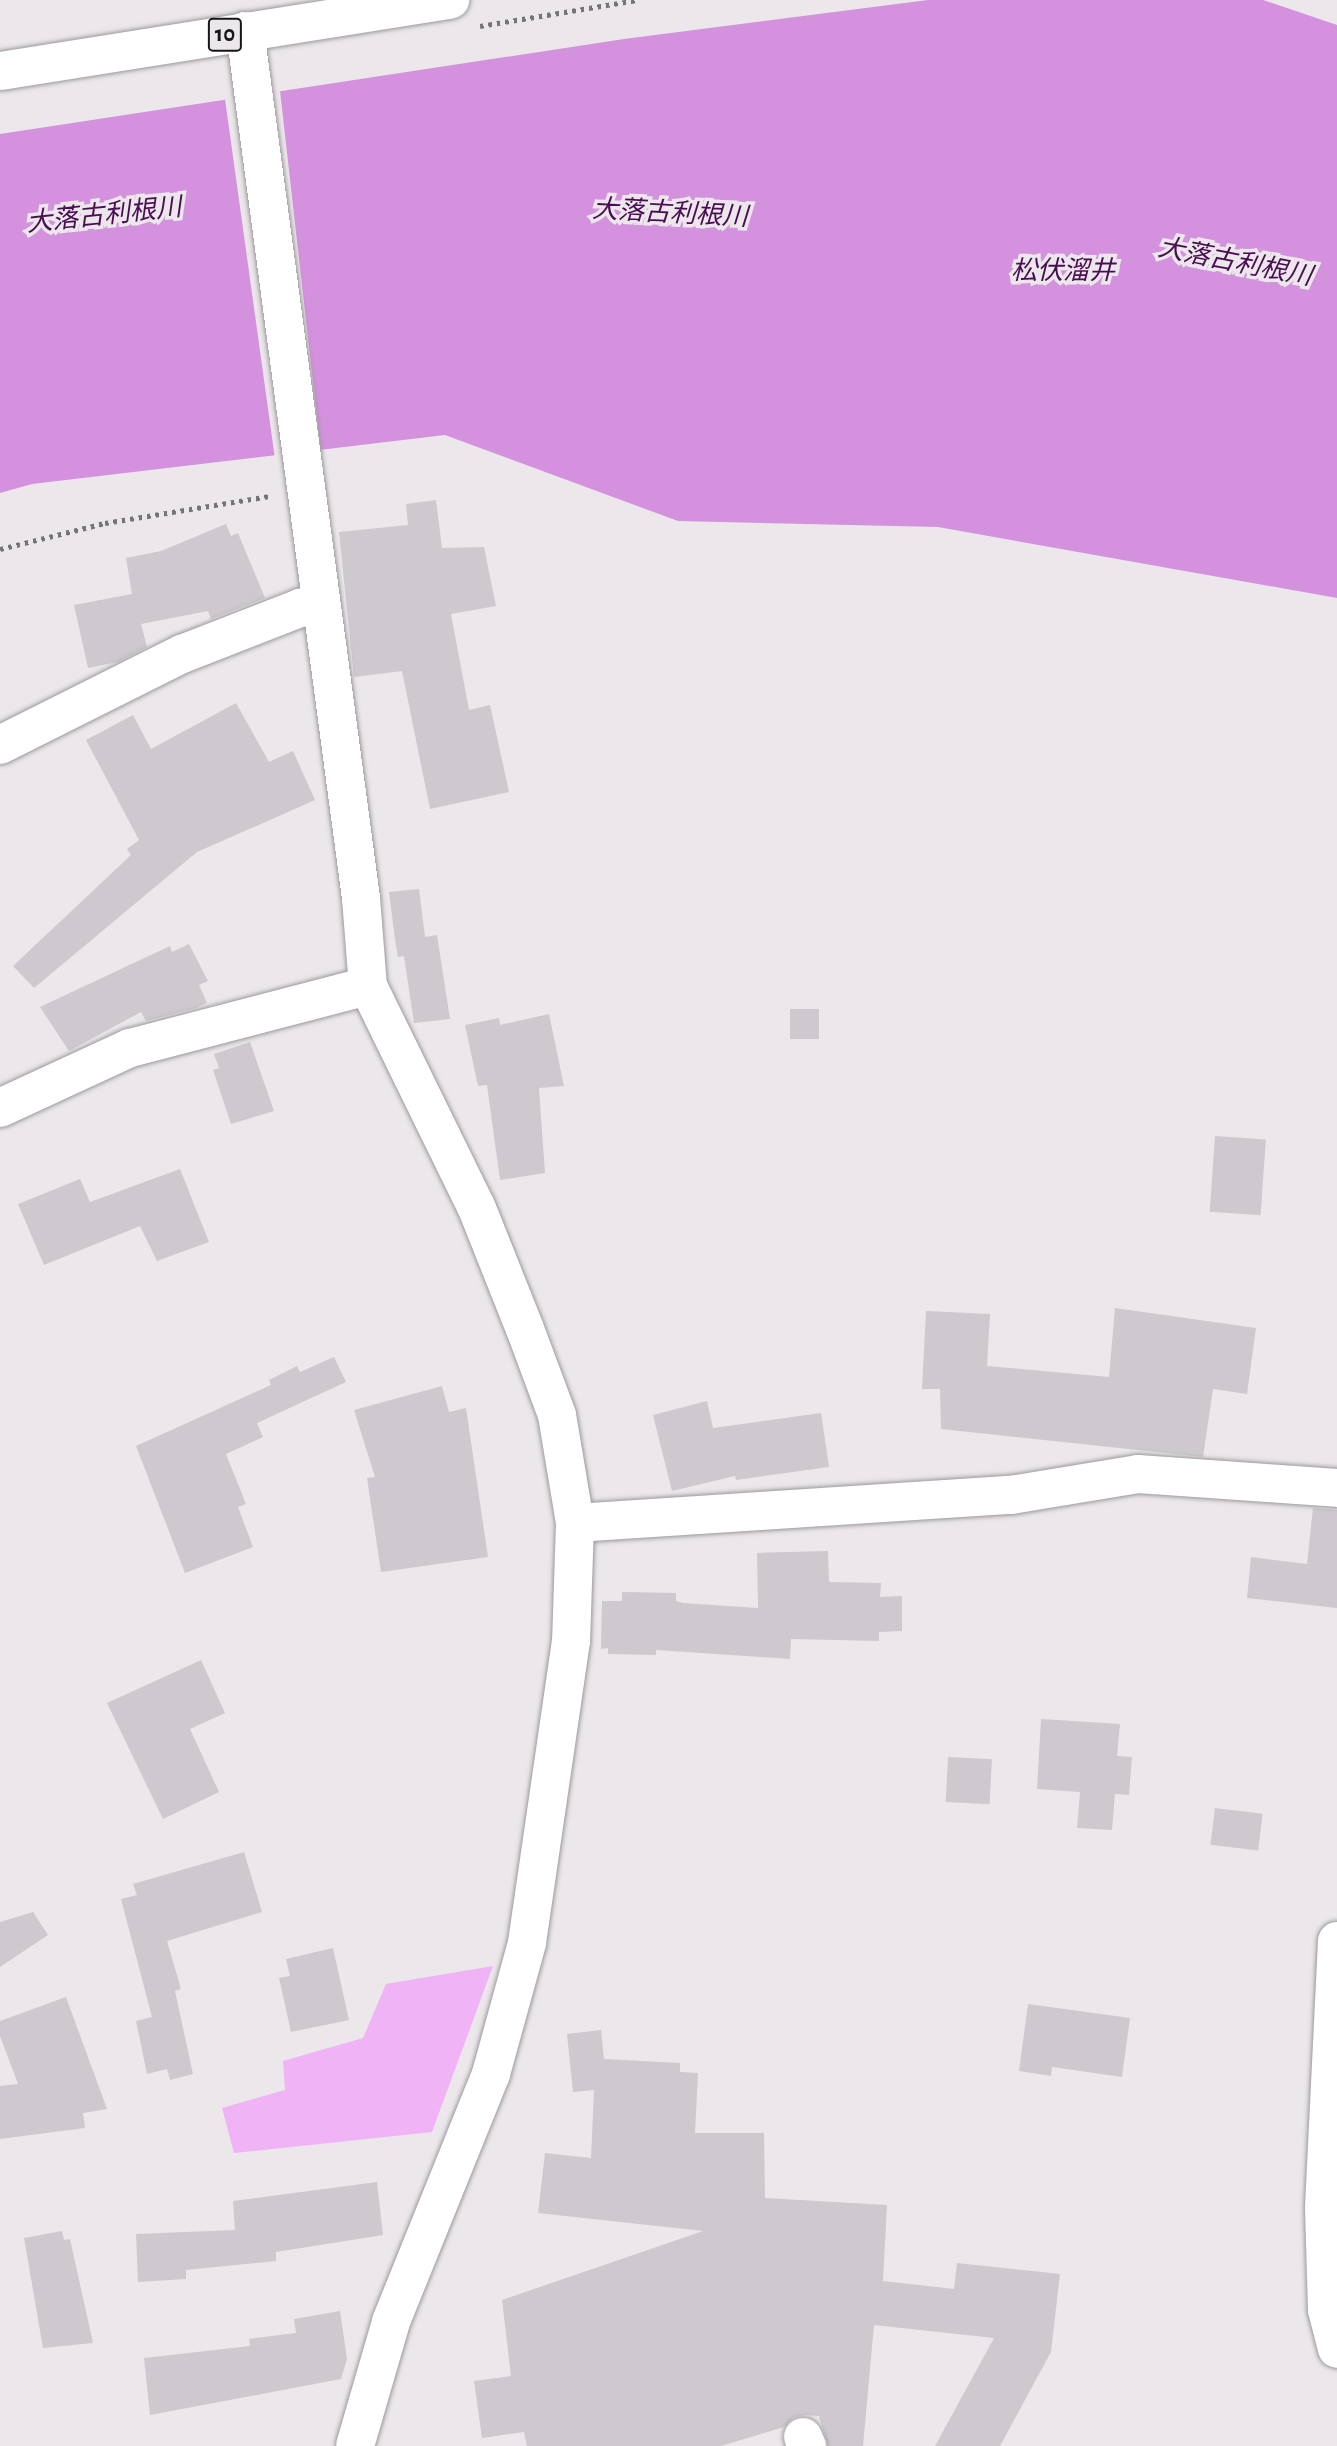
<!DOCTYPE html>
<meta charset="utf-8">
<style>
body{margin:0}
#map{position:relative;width:1337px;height:2446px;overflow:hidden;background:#ebe7eb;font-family:"Alegreya Sans","Noto Sans JP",sans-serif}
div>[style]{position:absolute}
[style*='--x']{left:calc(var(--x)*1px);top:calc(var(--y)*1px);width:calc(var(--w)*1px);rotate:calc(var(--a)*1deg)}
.green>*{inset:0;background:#efb3f6}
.water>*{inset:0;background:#d491dd}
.pier>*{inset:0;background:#ebe7eb}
.building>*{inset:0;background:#cdc9ce;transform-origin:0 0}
.path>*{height:4.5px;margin-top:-2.25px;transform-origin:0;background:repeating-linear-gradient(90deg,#777477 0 3.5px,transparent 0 8.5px)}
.roads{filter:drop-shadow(0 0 2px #9d999d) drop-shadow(0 0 2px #9d999d)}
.minor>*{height:38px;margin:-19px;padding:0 19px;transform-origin:19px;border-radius:19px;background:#fff}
.tertiary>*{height:38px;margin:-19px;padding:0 19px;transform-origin:19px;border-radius:19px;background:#fff}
.primary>*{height:38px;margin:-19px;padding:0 19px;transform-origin:19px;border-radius:19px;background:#fff}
span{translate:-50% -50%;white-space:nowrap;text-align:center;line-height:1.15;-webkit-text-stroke:7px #ebe7eb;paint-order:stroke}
.shield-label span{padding:2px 5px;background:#ebe7eb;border:2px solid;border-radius:5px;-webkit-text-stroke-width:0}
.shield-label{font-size:23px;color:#171517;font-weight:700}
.water-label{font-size:26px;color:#4a0c52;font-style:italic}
</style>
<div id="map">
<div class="green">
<i style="clip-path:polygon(493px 1966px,432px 2132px,234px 2153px,222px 2108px,285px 2090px,283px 2061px,363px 2038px,386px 1984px)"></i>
</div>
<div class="water">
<i style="clip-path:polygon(928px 0,1263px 0,1337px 25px,1337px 598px,938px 527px,678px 521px,445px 435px,32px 484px,0 493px,0 134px,624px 39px)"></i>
</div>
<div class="pier">
<i style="clip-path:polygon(280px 91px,321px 453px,275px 459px,225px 99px)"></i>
</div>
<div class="building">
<i style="clip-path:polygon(436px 500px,442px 548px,484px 547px,496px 606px,451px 614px,469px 710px,490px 705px,509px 792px,430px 809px,402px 671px,354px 677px,339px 532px,408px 525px,406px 504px)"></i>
<i style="clip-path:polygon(226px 524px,231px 536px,238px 533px,265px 598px,211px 619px,208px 611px,141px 624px,147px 647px,118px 662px,88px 668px,74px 605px,132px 594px,126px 558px,161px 551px)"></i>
<i style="clip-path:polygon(236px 703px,269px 762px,293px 751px,315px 800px,197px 852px,34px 988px,13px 966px,131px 855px,127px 849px,139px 840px,86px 740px,133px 715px,151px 749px)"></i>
<i style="clip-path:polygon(419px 889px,425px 937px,437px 935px,450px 1019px,414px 1023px,404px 956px,398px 957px,395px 939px,389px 892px)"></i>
<i style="clip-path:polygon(189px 944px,208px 981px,199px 985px,207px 1003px,196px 1008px,146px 1021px,141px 1012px,69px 1051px,40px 1007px,170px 946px,172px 952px)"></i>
<i style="left:790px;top:1009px;width:29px;height:30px"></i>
<i style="clip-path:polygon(549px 1014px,564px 1086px,539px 1088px,545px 1173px,500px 1180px,487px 1085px,478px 1086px,465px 1025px,499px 1018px,500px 1025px)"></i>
<i style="clip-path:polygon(250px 1042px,274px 1111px,231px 1124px,213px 1070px,219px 1068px,214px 1054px)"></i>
<i style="left:1215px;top:1136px;width:51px;height:76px;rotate:4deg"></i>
<i style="clip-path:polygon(180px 1169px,209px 1242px,157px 1261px,140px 1226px,44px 1265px,18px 1204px,80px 1179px,90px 1202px)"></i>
<i style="clip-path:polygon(1115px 1308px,1256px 1328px,1247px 1394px,1213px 1389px,1203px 1457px,941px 1429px,940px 1389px,922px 1389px,926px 1311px,990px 1314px,987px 1366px,1109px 1377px)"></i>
<i style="clip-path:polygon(334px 1357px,346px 1382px,257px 1423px,263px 1437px,226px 1454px,246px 1504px,238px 1507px,253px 1547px,185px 1573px,136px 1446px,271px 1385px,269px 1380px,297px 1366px,300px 1372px)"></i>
<i style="clip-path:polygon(442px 1386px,449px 1412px,466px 1408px,488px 1557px,381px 1572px,367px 1478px,375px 1477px,354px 1410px)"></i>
<i style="clip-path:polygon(707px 1401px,713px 1428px,821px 1413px,829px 1467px,736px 1480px,735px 1476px,672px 1491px,653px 1415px)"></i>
<i style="clip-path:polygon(1313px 1508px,1337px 1510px,1337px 1608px,1247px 1598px,1251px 1557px,1307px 1564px)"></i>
<i style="clip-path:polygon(828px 1551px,829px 1582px,881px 1583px,880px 1597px,902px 1596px,902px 1631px,879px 1632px,879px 1641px,791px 1639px,790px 1659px,656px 1650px,656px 1655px,608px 1654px,608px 1648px,601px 1649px,602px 1601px,622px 1601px,622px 1592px,676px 1593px,676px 1601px,683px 1603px,758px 1608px,757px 1553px)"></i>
<i style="clip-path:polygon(201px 1660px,225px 1713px,190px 1729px,219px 1792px,163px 1819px,107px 1703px)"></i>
<i style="clip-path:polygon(1041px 1719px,1120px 1724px,1117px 1756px,1132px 1757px,1129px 1795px,1115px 1794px,1112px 1830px,1077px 1828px,1080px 1792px,1037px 1789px)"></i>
<i style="left:948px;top:1757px;width:44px;height:45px;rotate:3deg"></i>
<i style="left:1215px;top:1808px;width:48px;height:37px;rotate:7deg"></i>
<i style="clip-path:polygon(244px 1852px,262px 1912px,167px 1941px,181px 1989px,175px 1991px,193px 2074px,170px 2080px,167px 2069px,147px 2074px,136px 2021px,152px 2017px,121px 1899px,137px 1895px,133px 1884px)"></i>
<i style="clip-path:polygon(33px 1912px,48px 1935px,0 1967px,0 1922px)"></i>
<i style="clip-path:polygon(333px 1948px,349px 2020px,291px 2032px,279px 1978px,290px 1976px,286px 1959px)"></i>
<i style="clip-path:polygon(66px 1997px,107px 2109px,83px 2113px,85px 2128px,0 2139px,0 2086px,18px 2084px,0 2036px,0 2021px)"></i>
<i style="clip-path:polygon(1028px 2004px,1130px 2018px,1122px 2077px,1052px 2067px,1051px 2076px,1019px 2071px)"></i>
<i style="clip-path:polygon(601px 2030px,604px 2059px,680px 2063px,680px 2072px,698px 2073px,695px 2133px,764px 2133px,765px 2198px,887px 2205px,883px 2281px,954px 2289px,957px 2263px,1060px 2274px,1051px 2352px,1000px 2446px,935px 2446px,994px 2338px,874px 2325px,863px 2446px,828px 2446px,819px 2416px,805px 2415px,794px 2417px,784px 2427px,721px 2446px,527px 2446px,524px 2432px,482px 2438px,474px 2381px,511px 2376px,502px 2300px,703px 2231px,538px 2213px,545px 2153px,591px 2158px,594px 2090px,573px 2092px,567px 2034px)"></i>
<i style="clip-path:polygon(377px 2182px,383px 2235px,276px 2252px,276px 2261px,186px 2270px,186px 2279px,138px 2282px,136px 2234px,235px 2230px,233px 2201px)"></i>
<i style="clip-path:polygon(62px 2231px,64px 2240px,70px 2239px,93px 2343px,43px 2348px,24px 2238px)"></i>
<i style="clip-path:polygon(340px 2311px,347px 2359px,341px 2379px,150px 2415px,144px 2358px,250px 2346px,249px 2339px,296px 2333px,294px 2319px)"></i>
</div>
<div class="path">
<i style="--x:480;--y:26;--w:159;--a:-9.4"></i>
<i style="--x:0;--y:549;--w:108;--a:-13.9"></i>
<i style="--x:105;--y:523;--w:167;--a:-9.3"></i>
</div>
<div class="roads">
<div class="minor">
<i style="--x:0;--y:745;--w:203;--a:-26.6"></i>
<i style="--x:182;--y:654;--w:127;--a:-21.3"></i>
<i style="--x:300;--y:608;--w:21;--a:-11"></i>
<i style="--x:0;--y:1108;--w:143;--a:-24.8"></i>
<i style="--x:130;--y:1048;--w:246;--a:-14.6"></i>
<i style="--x:575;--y:1523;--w:437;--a:-3.7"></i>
<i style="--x:1011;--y:1495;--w:129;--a:-9.4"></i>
<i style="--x:1138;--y:1474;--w:199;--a:4"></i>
<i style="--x:1337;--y:1941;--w:268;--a:92.8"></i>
<i style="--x:1324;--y:2209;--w:101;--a:88.3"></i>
<i style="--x:1327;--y:2310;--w:40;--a:75.6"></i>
<i style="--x:803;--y:2437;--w:10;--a:66"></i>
</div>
<div class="tertiary">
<i style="--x:245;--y:31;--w:875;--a:82.38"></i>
<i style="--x:361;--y:898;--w:88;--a:85.5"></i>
<i style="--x:368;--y:986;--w:245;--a:63.9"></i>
<i style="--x:476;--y:1206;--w:132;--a:68.3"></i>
<i style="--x:525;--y:1329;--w:92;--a:69.6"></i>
<i style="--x:557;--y:1415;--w:109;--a:80.5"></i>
<i style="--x:575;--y:1523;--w:118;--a:91.9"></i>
<i style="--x:571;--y:1641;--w:305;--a:98.3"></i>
<i style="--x:527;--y:1943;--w:136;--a:105.4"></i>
<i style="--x:491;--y:2074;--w:267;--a:112"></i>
<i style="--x:391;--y:2322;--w:129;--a:106.2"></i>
</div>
<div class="primary">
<i style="--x:0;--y:71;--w:456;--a:-9"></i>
</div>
</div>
<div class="shield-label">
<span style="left:225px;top:35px">10</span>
</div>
<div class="water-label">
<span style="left:670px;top:214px;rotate:3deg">大落古利根川</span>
<span style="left:104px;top:216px;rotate:-6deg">大落古利根川</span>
<span style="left:1235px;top:263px;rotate:11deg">大落古利根川</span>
<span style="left:1063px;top:272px">松伏溜井</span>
</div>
</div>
